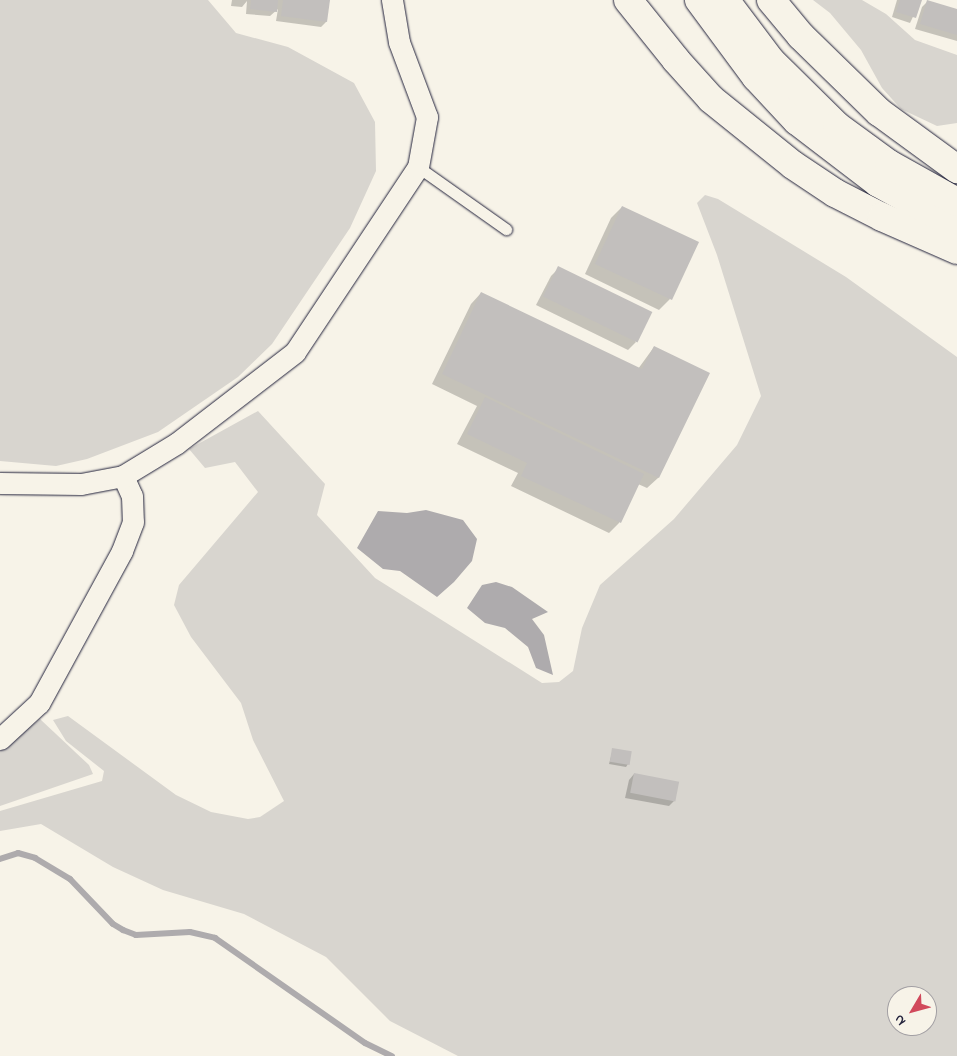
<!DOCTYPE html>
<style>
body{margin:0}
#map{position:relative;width:957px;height:1056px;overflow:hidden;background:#f7f3e8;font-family:"Indie Flower",sans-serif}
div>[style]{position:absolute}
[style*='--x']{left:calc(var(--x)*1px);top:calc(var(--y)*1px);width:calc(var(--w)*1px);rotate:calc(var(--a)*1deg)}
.green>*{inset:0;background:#d8d5cf}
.water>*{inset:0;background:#aeabad}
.shadow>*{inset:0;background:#0003}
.stream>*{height:6px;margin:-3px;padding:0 3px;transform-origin:3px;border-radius:3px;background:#aeabad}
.building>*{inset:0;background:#c2bfbd;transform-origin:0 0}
.roads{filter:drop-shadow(0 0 1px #22223b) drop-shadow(0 0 1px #22223b)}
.lane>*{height:11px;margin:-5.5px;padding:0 5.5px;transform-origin:5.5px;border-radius:5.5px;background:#f7f3e8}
.street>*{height:21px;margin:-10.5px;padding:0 10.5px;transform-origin:10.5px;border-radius:10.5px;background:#f7f3e8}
.highway>*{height:28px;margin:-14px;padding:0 14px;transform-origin:14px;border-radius:14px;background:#f7f3e8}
span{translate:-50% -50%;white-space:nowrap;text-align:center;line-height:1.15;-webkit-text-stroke:5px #f7f3e8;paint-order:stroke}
.north{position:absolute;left:887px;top:986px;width:50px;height:50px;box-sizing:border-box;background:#f7f3e8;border:1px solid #a29fa3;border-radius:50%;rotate:233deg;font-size:14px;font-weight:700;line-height:20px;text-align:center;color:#22223b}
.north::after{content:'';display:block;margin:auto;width:18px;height:22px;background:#d1495b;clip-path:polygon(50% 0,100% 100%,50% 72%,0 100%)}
</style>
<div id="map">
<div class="green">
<i style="clip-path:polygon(0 0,208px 0,236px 33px,288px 47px,354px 83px,375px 122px,376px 171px,350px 228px,272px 344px,238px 377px,158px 432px,87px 459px,56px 466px,0 461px)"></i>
<i style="clip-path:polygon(813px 0,862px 0,886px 14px,915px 40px,957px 55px,957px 123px,937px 126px,901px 109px,882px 88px,861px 50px,830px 13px)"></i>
<i style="clip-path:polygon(evenodd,705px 195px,718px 199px,846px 277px,957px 357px,957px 1056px,458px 1056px,390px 1021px,326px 957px,244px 914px,163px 890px,113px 867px,41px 824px,0 831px,0 811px,102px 781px,104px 771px,66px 741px,53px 720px,68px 716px,176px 795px,211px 812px,248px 819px,260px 817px,284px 801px,253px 740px,241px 703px,191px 637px,174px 605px,179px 585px,258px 492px,235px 462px,205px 468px,189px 449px,258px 411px,325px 484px,317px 515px,375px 578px,542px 683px,559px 682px,573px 671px,582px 628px,600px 585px,674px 519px,737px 445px,761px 396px,717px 255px,697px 203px,705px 195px,897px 996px,927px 996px,927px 1026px,897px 1026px,897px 996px)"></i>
<i style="clip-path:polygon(40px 719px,89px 765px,93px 774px,0 806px,0 751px)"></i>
</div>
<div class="water">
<i style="clip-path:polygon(426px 510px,463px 520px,477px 539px,472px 561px,454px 582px,437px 597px,400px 571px,383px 569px,357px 548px,378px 511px,407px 513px)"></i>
<i style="clip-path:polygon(496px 582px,512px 587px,548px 612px,532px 619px,544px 635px,553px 675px,536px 668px,528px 647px,505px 628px,485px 623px,467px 608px,482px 585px)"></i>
</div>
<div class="shadow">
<i style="clip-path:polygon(232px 0,328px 0,326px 22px,321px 27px,276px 21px,278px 9px,270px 16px,246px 14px,247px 1px,242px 7px,231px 6px)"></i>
<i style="clip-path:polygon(897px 0,921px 0,910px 23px,892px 17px)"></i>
<i style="clip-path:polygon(927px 2px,957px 10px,957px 41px,915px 29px,922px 7px)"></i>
<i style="clip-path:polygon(622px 207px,670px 299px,659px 310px,585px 274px,611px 218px)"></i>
<i style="clip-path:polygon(559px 268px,636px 342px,628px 350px,536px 305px,551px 276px)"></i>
<i style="clip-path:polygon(481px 293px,638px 369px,654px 347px,708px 373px,658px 478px,647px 488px,638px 484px,619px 523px,609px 533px,511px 486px,518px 473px,457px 444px,477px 406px,432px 384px,471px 304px)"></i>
<i style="clip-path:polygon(613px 749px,628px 764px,626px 767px,609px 764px)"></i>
<i style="clip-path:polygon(634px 774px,674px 801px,669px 806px,625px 798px,629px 780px)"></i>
</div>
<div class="stream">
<i style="--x:0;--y:859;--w:19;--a:-18"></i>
<i style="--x:18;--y:853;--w:18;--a:16"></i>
<i style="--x:35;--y:858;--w:41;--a:31"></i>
<i style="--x:70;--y:879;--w:62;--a:46.3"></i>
<i style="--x:113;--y:924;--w:12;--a:31"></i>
<i style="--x:123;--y:930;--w:14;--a:21"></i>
<i style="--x:136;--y:935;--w:54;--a:-3.2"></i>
<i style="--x:190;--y:932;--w:26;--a:13"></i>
<i style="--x:215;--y:938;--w:183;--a:35"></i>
<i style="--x:365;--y:1043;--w:30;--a:26"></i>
</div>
<div class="building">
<i style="clip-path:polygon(251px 0,278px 0,277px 12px,250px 9px)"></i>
<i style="clip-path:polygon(283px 0,330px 0,327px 22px,281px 16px)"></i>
<i style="clip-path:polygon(900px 0,922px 0,916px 18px,896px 12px)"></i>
<i style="clip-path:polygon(927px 0,957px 9px,957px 35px,920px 24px)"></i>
<i style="left:622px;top:206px;width:85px;height:64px;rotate:25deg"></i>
<i style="left:558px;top:266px;width:105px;height:34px;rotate:26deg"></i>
<i style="clip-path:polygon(481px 292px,642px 369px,654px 346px,710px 373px,659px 478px,442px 374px)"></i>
<i style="clip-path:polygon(485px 397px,644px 474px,621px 523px,521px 476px,527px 463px,467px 434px)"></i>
<i style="left:612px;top:748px;width:20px;height:14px;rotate:9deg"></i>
<i style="left:634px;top:773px;width:46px;height:20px;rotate:11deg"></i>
</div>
<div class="roads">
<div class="lane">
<i style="--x:418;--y:167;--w:108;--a:35.2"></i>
</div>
<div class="street">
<i style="--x:123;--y:476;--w:63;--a:-31.4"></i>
<i style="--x:177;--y:443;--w:149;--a:-37.6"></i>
<i style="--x:295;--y:352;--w:222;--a:-56.4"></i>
<i style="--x:418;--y:167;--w:51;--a:-79.8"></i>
<i style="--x:427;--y:117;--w:80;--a:-110.5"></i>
<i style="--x:399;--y:42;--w:43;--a:-99.5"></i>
<i style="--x:0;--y:483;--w:81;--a:0.7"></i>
<i style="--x:81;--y:484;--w:43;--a:-10.8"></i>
<i style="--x:123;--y:476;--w:22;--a:66"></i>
<i style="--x:132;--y:496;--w:26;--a:88"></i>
<i style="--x:133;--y:522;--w:31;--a:111"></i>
<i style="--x:122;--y:551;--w:173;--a:118.6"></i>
<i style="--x:39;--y:703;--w:53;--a:137.3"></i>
</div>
<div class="highway">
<i style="--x:628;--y:0;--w:77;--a:51.3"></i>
<i style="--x:676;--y:60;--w:52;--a:48.1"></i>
<i style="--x:711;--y:99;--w:105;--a:38.8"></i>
<i style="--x:793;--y:165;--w:50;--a:33.7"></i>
<i style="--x:835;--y:193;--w:53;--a:27.1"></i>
<i style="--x:882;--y:217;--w:82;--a:23.7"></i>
<i style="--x:699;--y:0;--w:96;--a:53.5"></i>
<i style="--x:756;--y:77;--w:60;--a:47"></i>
<i style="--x:797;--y:121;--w:102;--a:37.4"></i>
<i style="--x:878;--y:183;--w:90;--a:28.6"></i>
<i style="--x:725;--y:0;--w:76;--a:53"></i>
<i style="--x:771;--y:61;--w:93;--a:44.6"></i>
<i style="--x:837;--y:126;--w:64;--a:36.2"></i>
<i style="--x:889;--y:164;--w:78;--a:29.2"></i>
<i style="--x:771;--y:0;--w:47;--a:50.2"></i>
<i style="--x:801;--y:36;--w:109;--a:44.3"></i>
<i style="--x:879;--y:112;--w:97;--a:36.2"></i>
</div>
</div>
<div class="north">N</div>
</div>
